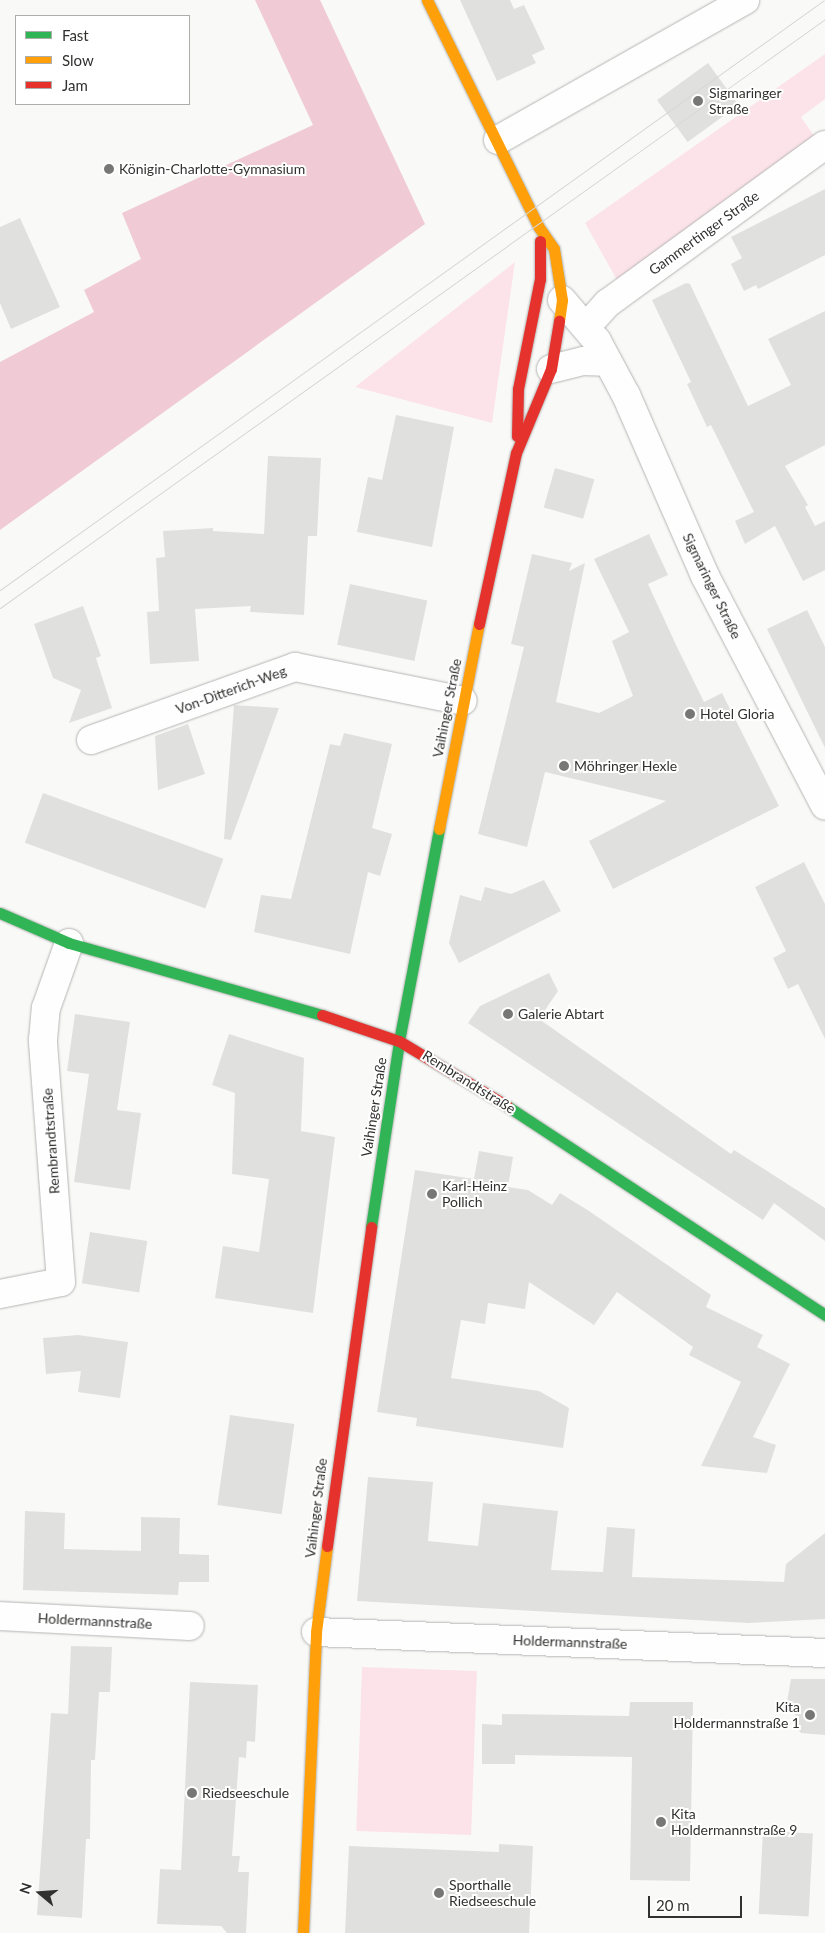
<!DOCTYPE html>
<meta charset="utf-8">
<style>
body{margin:0}
#map{position:relative;width:825px;height:1933px;overflow:hidden;background:#f9faf8;font-family:Lato,sans-serif}
div>[style]{position:absolute}
[style*='--x']{left:calc(var(--x)*1px);top:calc(var(--y)*1px);width:calc(var(--w)*1px);rotate:calc(var(--a)*1deg)}
.green>*{inset:0;background:#fce3e9;transform-origin:0 0}
.forest>*{inset:0;background:#f0cad4}
.building>*{inset:0;background:#e0e1df;transform-origin:0 0}
.roads{filter:drop-shadow(0 0 1px #b4b5b3) drop-shadow(0 0 1px #b4b5b3)}
.street>*{height:28px;margin:-14px;padding:0 14px;transform-origin:14px;border-radius:14px;background:#fefefe}
.fast>*{height:11px;margin:-5.5px;padding:0 5.5px;transform-origin:5.5px;border-radius:5.5px;background:#30b455}
.slow>*{height:11px;margin:-5.5px;padding:0 5.5px;transform-origin:5.5px;border-radius:5.5px;background:#ff9f0a}
.jam>*{height:11px;margin:-5.5px;padding:0 5.5px;transform-origin:5.5px;border-radius:5.5px;background:#e5322d}
.tram>*{height:1px;margin:-0.5px;padding:0 0.5px;transform-origin:0.5px;border-radius:0.5px;background:#d7d7d6}
.dots>*{width:14px;height:14px;translate:-50% -50%;box-sizing:border-box;border:2px solid #fff;border-radius:50%}
span{translate:-50% -50%;white-space:nowrap;text-align:center;line-height:1.15;-webkit-text-stroke:4px #fff;paint-order:stroke}
.poi-label{font-size:14px;color:#313230}
.left{translate:0 -50%;text-align:left}
.right{translate:-100% -50%;text-align:right}
.street-label{font-size:14px;color:#313230}
.legend{position:absolute;left:15px;top:15px;width:175px;height:90px;box-sizing:border-box;background:#fff;border:1px solid #adadac;margin:0;padding:6px 9px;list-style:none;font-size:15px;color:#313230}
.legend li{display:flex;align-items:center;gap:10px;height:25px}
.legend b{width:25px;border:1px solid #adadac}
.north{position:absolute;left:15px;top:1868px;width:50px;height:50px;-webkit-text-stroke:4px #fff;paint-order:stroke;rotate:288deg;font-size:14px;font-weight:700;line-height:20px;text-align:center;color:#313230}
.north::after{content:'';display:block;margin:auto;width:18px;height:22px;background:#313230;clip-path:polygon(50% 0,100% 100%,50% 72%,0 100%)}
.scale{position:absolute;left:648px;top:1896px;width:94px;height:22px;box-sizing:border-box;border:2px solid #313230;border-top:0;padding-left:6px;font-size:15px;line-height:18px;white-space:nowrap;color:#313230;-webkit-text-stroke:4px #fff;paint-order:stroke}
</style>
<div id="map">
<div class="green">
<i style="clip-path:polygon(825px 54px,825px 99px,801px 117px,817px 140px,617px 280px,585px 223px)"></i>
<i style="clip-path:polygon(515px 262px,492px 423px,355px 387px)"></i>
<i style="left:362px;top:1667px;width:115px;height:164px;rotate:2deg"></i>
</div>
<div class="forest">
<i style="clip-path:polygon(255px 0,320px 0,425px 224px,0 530px,0 362px,94px 312px,84px 290px,141px 259px,122px 213px,313px 125px)"></i>
</div>
<div class="building">
<i style="clip-path:polygon(460px 0,510px 0,514px 9px,524px 5px,545px 49px,532px 55px,536px 63px,497px 81px)"></i>
<i style="left:708px;top:63px;width:52px;height:63px;rotate:54deg"></i>
<i style="clip-path:polygon(825px 189px,825px 255px,758px 289px,756px 285px,744px 291px,731px 264px,742px 258px,731px 237px)"></i>
<i style="clip-path:polygon(20px 218px,60px 307px,11px 329px,0 303px,0 227px)"></i>
<i style="clip-path:polygon(686px 283px,690px 284px,748px 406px,791px 385px,768px 339px,825px 311px,825px 445px,785px 466px,808px 505px,805px 507px,815px 526px,825px 521px,825px 570px,803px 581px,775px 526px,745px 544px,735px 521px,754px 512px,711px 425px,707px 427px,687px 384px,691px 382px,652px 300px)"></i>
<i style="clip-path:polygon(396px 415px,454px 427px,432px 547px,357px 532px,368px 477px,382px 480px)"></i>
<i style="clip-path:polygon(268px 456px,321px 458px,317px 536px,308px 536px,304px 615px,250px 612px,251px 606px,195px 609px,199px 661px,150px 664px,147px 612px,159px 611px,156px 558px,165px 557px,163px 531px,213px 528px,213px 531px,264px 534px)"></i>
<i style="left:555px;top:468px;width:41px;height:41px;rotate:16deg"></i>
<i style="clip-path:polygon(649px 534px,668px 575px,648px 584px,677px 647px,704px 702px,722px 693px,779px 806px,613px 889px,589px 841px,666px 801px,545px 772px,527px 847px,478px 834px,524px 647px,511px 644px,532px 554px,572px 563px,569px 571px,585px 563px,556px 702px,599px 713px,633px 696px,612px 641px,629px 632px,594px 559px)"></i>
<i style="left:350px;top:584px;width:79px;height:62px;rotate:12deg"></i>
<i style="clip-path:polygon(83px 606px,101px 656px,96px 658px,112px 708px,69px 723px,81px 690px,53px 678px,34px 624px)"></i>
<i style="clip-path:polygon(807px 610px,825px 647px,825px 748px,767px 629px)"></i>
<i style="clip-path:polygon(234px 705px,279px 708px,231px 840px,224px 839px)"></i>
<i style="clip-path:polygon(188px 724px,205px 774px,158px 790px,155px 736px)"></i>
<i style="clip-path:polygon(344px 733px,392px 744px,372px 828px,392px 834px,380px 876px,368px 872px,350px 954px,254px 932px,261px 895px,291px 899px,330px 744px,340px 746px)"></i>
<i style="left:43px;top:793px;width:192px;height:53px;rotate:20deg"></i>
<i style="clip-path:polygon(804px 862px,825px 904px,825px 1039px,798px 984px,788px 989px,773px 958px,786px 951px,755px 887px)"></i>
<i style="clip-path:polygon(544px 880px,561px 911px,459px 963px,449px 943px,460px 895px,481px 901px,485px 887px,511px 894px)"></i>
<i style="clip-path:polygon(549px 973px,558px 991px,539px 1019px,731px 1154px,734px 1150px,825px 1208px,825px 1241px,774px 1203px,763px 1220px,468px 1023px,480px 1006px)"></i>
<i style="clip-path:polygon(75px 1014px,130px 1022px,117px 1110px,141px 1113px,130px 1190px,74px 1182px,89px 1074px,67px 1071px)"></i>
<i style="clip-path:polygon(229px 1034px,304px 1058px,301px 1131px,335px 1137px,313px 1313px,215px 1298px,223px 1246px,259px 1252px,269px 1179px,232px 1174px,235px 1093px,212px 1085px)"></i>
<i style="clip-path:polygon(479px 1151px,513px 1157px,508px 1187px,528px 1190px,552px 1205px,560px 1193px,589px 1211px,711px 1295px,706px 1307px,763px 1335px,757px 1347px,790px 1364px,753px 1437px,776px 1445px,767px 1473px,701px 1466px,741px 1382px,689px 1355px,693px 1347px,617px 1292px,594px 1325px,529px 1282px,525px 1309px,488px 1303px,485px 1324px,461px 1320px,451px 1378px,539px 1391px,569px 1408px,563px 1448px,416px 1426px,417px 1418px,377px 1412px,415px 1170px,474px 1179px)"></i>
<i style="left:90px;top:1232px;width:58px;height:52px;rotate:9deg"></i>
<i style="clip-path:polygon(78px 1335px,128px 1342px,120px 1398px,78px 1392px,81px 1371px,46px 1374px,43px 1338px)"></i>
<i style="left:230px;top:1415px;width:65px;height:91px;rotate:8deg"></i>
<i style="clip-path:polygon(368px 1477px,433px 1482px,428px 1541px,478px 1546px,483px 1503px,558px 1511px,551px 1570px,603px 1572px,607px 1527px,635px 1529px,632px 1577px,784px 1582px,786px 1564px,825px 1533px,825px 1619px,748px 1623px,357px 1601px)"></i>
<i style="clip-path:polygon(25px 1511px,65px 1513px,64px 1549px,141px 1551px,141px 1517px,180px 1518px,179px 1554px,209px 1555px,209px 1582px,179px 1582px,178px 1595px,23px 1590px)"></i>
<i style="clip-path:polygon(71px 1646px,112px 1647px,110px 1692px,99px 1692px,95px 1760px,91px 1760px,90px 1839px,86px 1839px,82px 1918px,37px 1915px,51px 1713px,68px 1714px)"></i>
<i style="clip-path:polygon(791px 1679px,825px 1679px,825px 1735px,801px 1733px,795px 1725px,796px 1705px,787px 1702px)"></i>
<i style="clip-path:polygon(190px 1682px,258px 1685px,255px 1742px,247px 1741px,246px 1758px,239px 1757px,232px 1856px,240px 1856px,238px 1872px,249px 1872px,246px 1933px,227px 1933px,221px 1926px,157px 1924px,160px 1869px,181px 1870px)"></i>
<i style="clip-path:polygon(630px 1702px,693px 1702px,690px 1881px,630px 1880px,632px 1757px,515px 1755px,515px 1764px,482px 1764px,482px 1724px,502px 1725px,502px 1714px,629px 1716px)"></i>
<i style="left:763px;top:1831px;width:50px;height:83px;rotate:3deg"></i>
<i style="clip-path:polygon(499px 1844px,533px 1846px,529px 1933px,345px 1933px,349px 1846px,499px 1852px)"></i>
</div>
<div class="roads">
<div class="street">
<i style="--x:498;--y:140;--w:284;--a:-29.5"></i>
<i style="--x:562;--y:300;--w:54;--a:49.5"></i>
<i style="--x:597;--y:341;--w:61;--a:61.8"></i>
<i style="--x:626;--y:395;--w:197;--a:66.4"></i>
<i style="--x:705;--y:576;--w:259;--a:62.4"></i>
<i style="--x:587;--y:326;--w:31;--a:-48"></i>
<i style="--x:608;--y:303;--w:268;--a:-36.1"></i>
<i style="--x:551;--y:369;--w:33;--a:-14"></i>
<i style="--x:583;--y:361;--w:23;--a:2"></i>
<i style="--x:91;--y:740;--w:217;--a:-19.7"></i>
<i style="--x:295;--y:667;--w:171;--a:11.4"></i>
<i style="--x:0;--y:1294;--w:62;--a:-11.1"></i>
<i style="--x:61;--y:1282;--w:243;--a:-94.3"></i>
<i style="--x:43;--y:1040;--w:32;--a:-85"></i>
<i style="--x:46;--y:1008;--w:69;--a:-70.5"></i>
<i style="--x:0;--y:1616;--w:190;--a:3"></i>
<i style="--x:316;--y:1632;--w:509;--a:2.36"></i>
</div>
<div class="fast">
<i style="--x:0;--y:913;--w:75;--a:23.5"></i>
<i style="--x:69;--y:943;--w:263;--a:15.9"></i>
<i style="--x:507;--y:1106;--w:381;--a:33.3"></i>
<i style="--x:371;--y:1227;--w:188;--a:-81.4"></i>
<i style="--x:399;--y:1041;--w:216;--a:-79.3"></i>
</div>
<div class="slow">
<i style="--x:427;--y:0;--w:252;--a:63.8"></i>
<i style="--x:538;--y:226;--w:28;--a:55"></i>
<i style="--x:554;--y:249;--w:52;--a:81.1"></i>
<i style="--x:562;--y:300;--w:21;--a:98"></i>
<i style="--x:439;--y:829;--w:209;--a:-79"></i>
<i style="--x:303;--y:1933;--w:301;--a:-87.5"></i>
<i style="--x:316;--y:1632;--w:87;--a:-82.7"></i>
</div>
<div class="jam">
<i style="--x:517;--y:436;--w:47;--a:-88.8"></i>
<i style="--x:518;--y:389;--w:112;--a:-78.7"></i>
<i style="--x:540;--y:279;--w:38;--a:-90"></i>
<i style="--x:479;--y:624;--w:175;--a:-77.8"></i>
<i style="--x:516;--y:453;--w:91;--a:-67.4"></i>
<i style="--x:551;--y:369;--w:49;--a:-80.5"></i>
<i style="--x:322;--y:1015;--w:81;--a:18.7"></i>
<i style="--x:399;--y:1041;--w:126;--a:31"></i>
<i style="--x:327;--y:1546;--w:322;--a:-82.1"></i>
</div>
</div>
<div class="tram">
<i style="--x:0;--y:590;--w:1013;--a:-35.6"></i>
<i style="--x:0;--y:608;--w:1014;--a:-35.52"></i>
</div>
<div class="dots">
<i style="left:698px;top:101px;background:#777876"></i>
<i style="left:109px;top:169px;background:#777876"></i>
<i style="left:690px;top:714px;background:#777876"></i>
<i style="left:564px;top:766px;background:#777876"></i>
<i style="left:508px;top:1014px;background:#777876"></i>
<i style="left:432px;top:1194px;background:#777876"></i>
<i style="left:810px;top:1715px;background:#777876"></i>
<i style="left:192px;top:1793px;background:#777876"></i>
<i style="left:661px;top:1822px;background:#777876"></i>
<i style="left:439px;top:1893px;background:#777876"></i>
</div>
<div class="poi-label">
<span class="left" style="left:709px;top:101px">Sigmaringer<br>Straße</span>
<span class="left" style="left:119px;top:169px">Königin-Charlotte-Gymnasium</span>
<span class="left" style="left:700px;top:714px">Hotel Gloria</span>
<span class="left" style="left:574px;top:766px">Möhringer Hexle</span>
<span class="left" style="left:518px;top:1014px">Galerie Abtart</span>
<span class="left" style="left:442px;top:1194px">Karl-Heinz<br>Pollich</span>
<span class="right" style="left:800px;top:1715px">Kita<br>Holdermannstraße 1</span>
<span class="left" style="left:202px;top:1793px">Riedseeschule</span>
<span class="left" style="left:671px;top:1822px">Kita<br>Holdermannstraße 9</span>
<span class="left" style="left:449px;top:1893px">Sporthalle<br>Riedseeschule</span>
</div>
<div class="street-label">
<span style="left:704px;top:233px;rotate:-36deg">Gammertinger Straße</span>
<span style="left:712px;top:586px;rotate:64deg">Sigmaringer Straße</span>
<span style="left:231px;top:690px;rotate:-20deg">Von-Ditterich-Weg</span>
<span style="left:447px;top:708px;rotate:-79deg">Vaihinger Straße</span>
<span style="left:469px;top:1082px;rotate:32deg">Rembrandtstraße</span>
<span style="left:374px;top:1107px;rotate:-81deg">Vaihinger Straße</span>
<span style="left:51px;top:1141px;rotate:-94deg">Rembrandtstraße</span>
<span style="left:316px;top:1508px;rotate:-83deg">Vaihinger Straße</span>
<span style="left:95px;top:1621px;rotate:3deg">Holdermannstraße</span>
<span style="left:570px;top:1642px;rotate:2deg">Holdermannstraße</span>
</div>
<ul class="legend">
<li><b style="height:6px;background:#30b455"></b>Fast</li>
<li><b style="height:6px;background:#ff9f0a"></b>Slow</li>
<li><b style="height:6px;background:#e5322d"></b>Jam</li>
</ul>
<div class="north">N</div>
<div class="scale">20 m</div>
</div>
